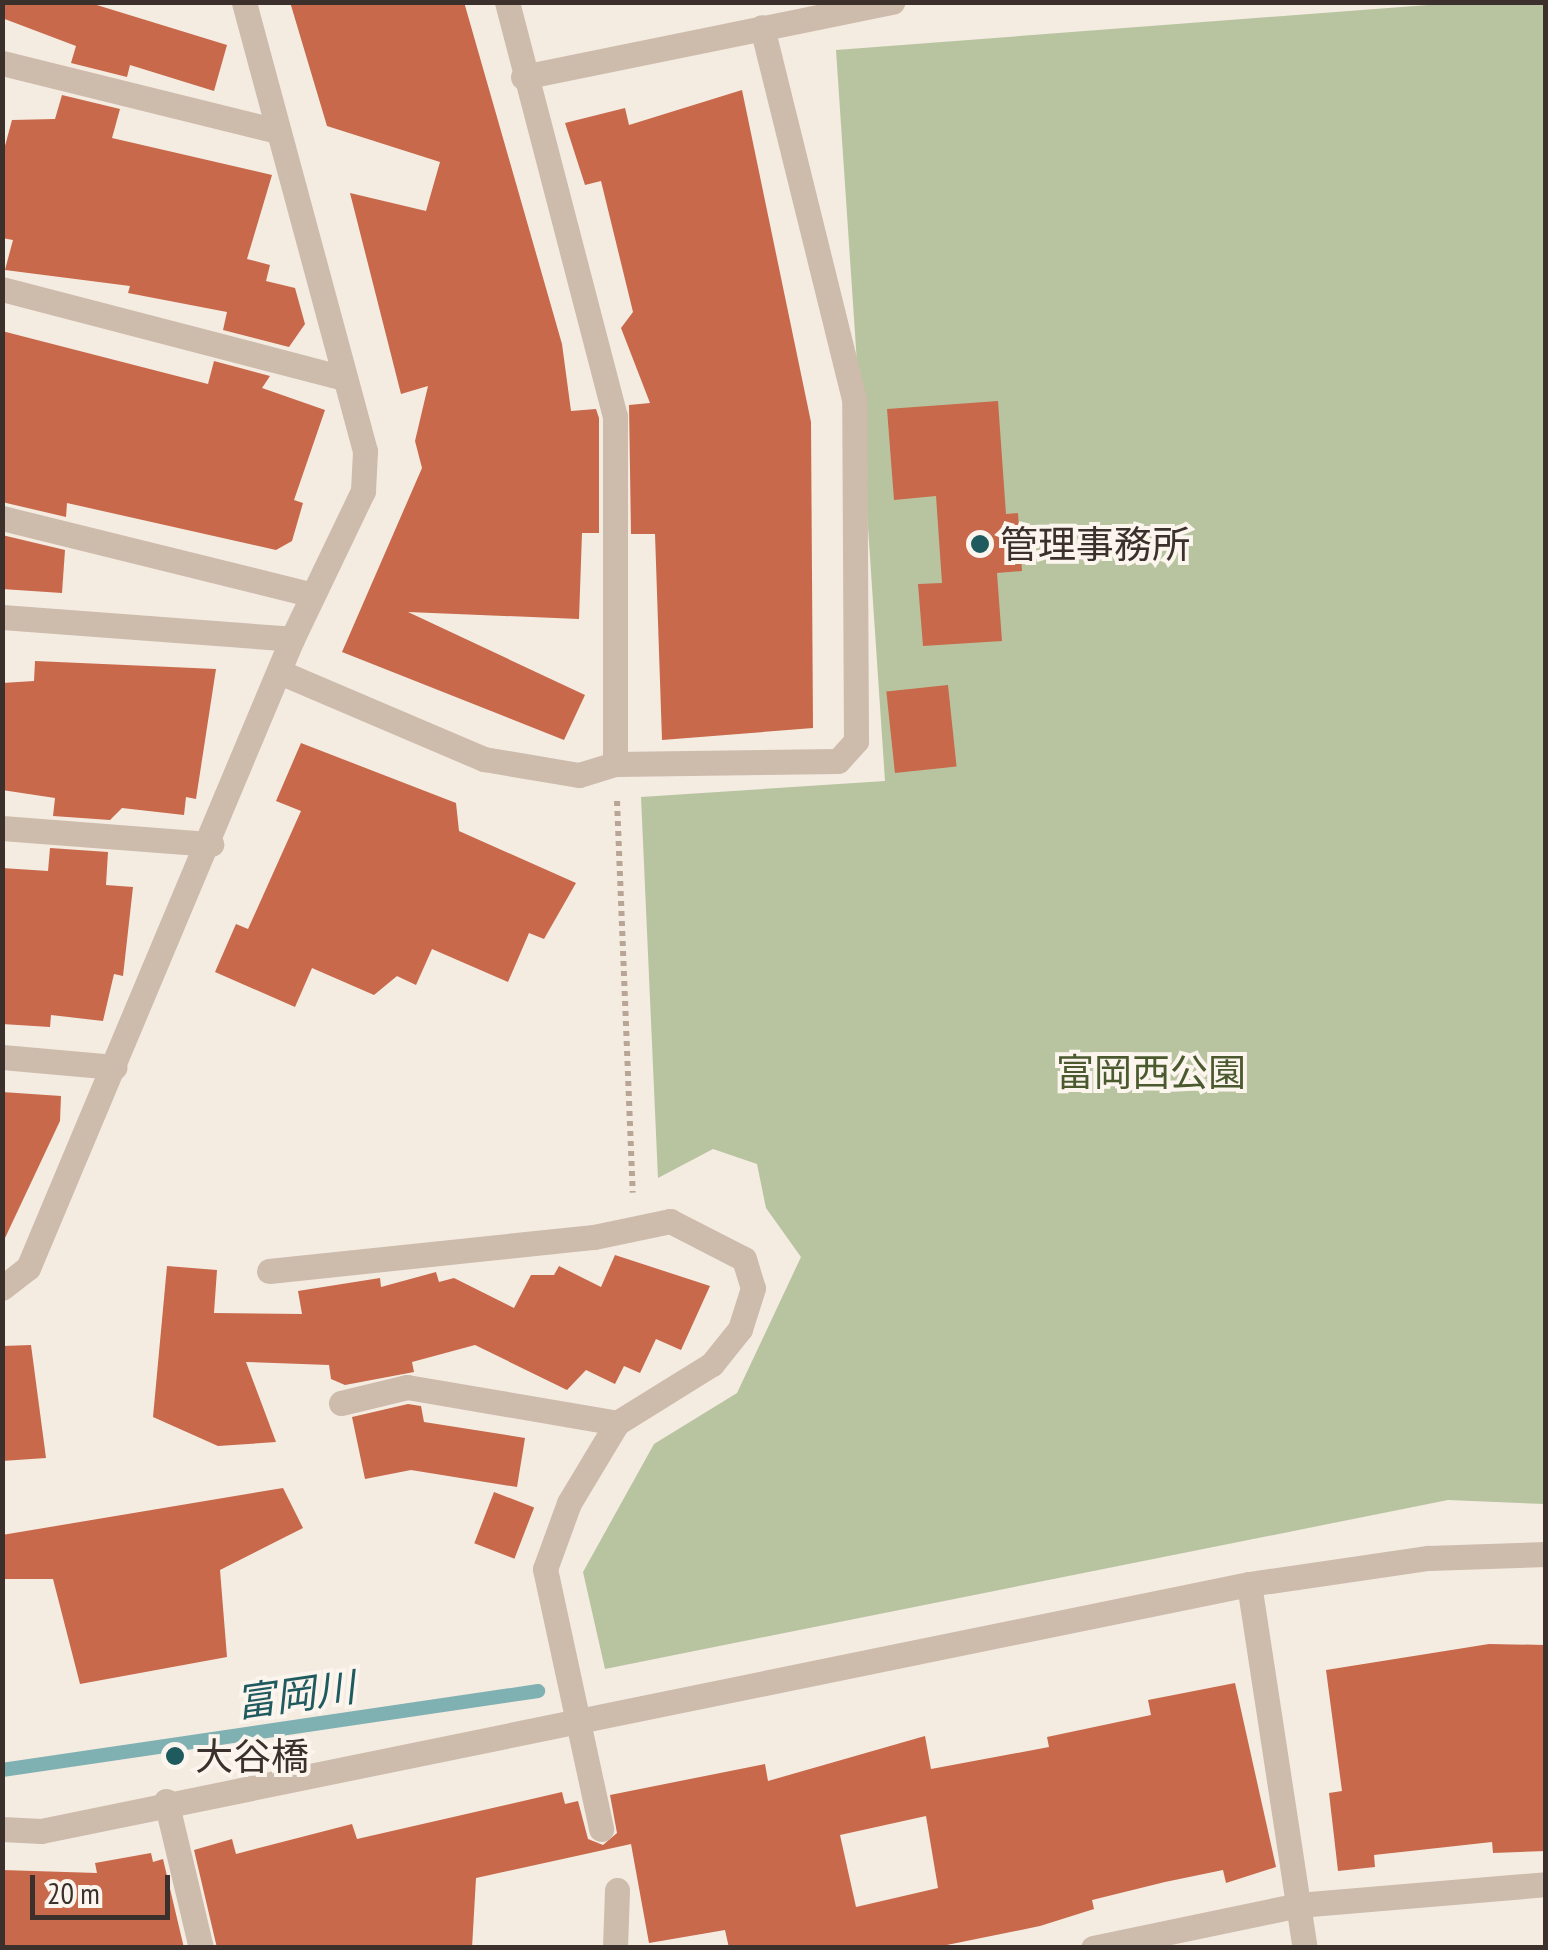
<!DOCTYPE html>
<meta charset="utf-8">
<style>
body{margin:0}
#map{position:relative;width:1548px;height:1950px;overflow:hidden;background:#f4ebe1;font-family:"PT Sans Narrow","Noto Sans JP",sans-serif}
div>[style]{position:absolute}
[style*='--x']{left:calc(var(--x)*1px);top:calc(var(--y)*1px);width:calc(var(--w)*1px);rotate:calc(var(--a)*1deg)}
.green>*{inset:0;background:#b8c4a0}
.stream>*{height:14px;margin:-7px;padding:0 7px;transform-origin:7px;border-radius:7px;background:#7fb0b2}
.building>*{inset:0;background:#c8694b;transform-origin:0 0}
.path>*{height:6px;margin-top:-3px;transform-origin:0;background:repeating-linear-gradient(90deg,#b9a596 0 5px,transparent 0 10px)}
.minor>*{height:25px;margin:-12.5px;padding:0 12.5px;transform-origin:12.5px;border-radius:12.5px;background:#cdbbac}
.dots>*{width:28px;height:28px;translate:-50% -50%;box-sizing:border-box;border:5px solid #fbf5ee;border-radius:50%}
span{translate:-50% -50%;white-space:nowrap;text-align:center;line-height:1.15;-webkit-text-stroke:8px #fbf5ee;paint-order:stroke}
.poi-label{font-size:38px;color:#3b302b}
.left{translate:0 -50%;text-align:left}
.park-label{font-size:38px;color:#4a5a2e}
.water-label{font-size:40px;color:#1f5a5e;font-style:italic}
.frame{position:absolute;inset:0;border:5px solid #3b302b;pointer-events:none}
.scale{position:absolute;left:30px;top:1875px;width:140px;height:45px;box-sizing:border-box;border:5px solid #3b302b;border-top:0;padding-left:12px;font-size:30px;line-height:35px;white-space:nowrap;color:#3b302b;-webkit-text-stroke:8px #fbf5ee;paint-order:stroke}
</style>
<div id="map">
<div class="green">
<i style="clip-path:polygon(1454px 3px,1545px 3px,1545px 1504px,1448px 1500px,605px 1669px,583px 1572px,654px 1444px,737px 1393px,801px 1257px,766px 1208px,757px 1164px,713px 1149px,658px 1178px,641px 797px,885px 781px,836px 50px)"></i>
</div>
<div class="stream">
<i style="--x:2;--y:1770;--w:542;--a:-8.38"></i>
</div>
<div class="building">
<i style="clip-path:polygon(2px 2px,87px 2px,227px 45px,214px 91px,130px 65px,127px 77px,71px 63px,76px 46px,2px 18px)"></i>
<i style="clip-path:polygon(290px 2px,464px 2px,562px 344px,571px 411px,596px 409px,599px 418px,599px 533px,582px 533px,579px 619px,408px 612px,585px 695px,564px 740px,342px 652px,422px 468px,415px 441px,428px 386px,401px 394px,350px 193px,426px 211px,440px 162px,327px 126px)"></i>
<i style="clip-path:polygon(742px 90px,811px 422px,813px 728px,662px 740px,655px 534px,631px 534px,629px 405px,650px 403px,621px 328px,633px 312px,601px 181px,585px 185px,565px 123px,625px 108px,629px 125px)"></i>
<i style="clip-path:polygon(62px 95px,120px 109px,112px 138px,272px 175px,247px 259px,270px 265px,266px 281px,295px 288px,305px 324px,289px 347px,223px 330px,227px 312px,128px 293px,130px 286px,5px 270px,13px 240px,2px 238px,2px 157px,12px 120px,55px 119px)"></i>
<i style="clip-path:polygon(2px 331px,208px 384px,214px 361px,270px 376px,262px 388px,325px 410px,294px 500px,303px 503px,292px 541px,276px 550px,67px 503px,66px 517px,2px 502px)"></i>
<i style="clip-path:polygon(998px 401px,1006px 514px,1018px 513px,1022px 571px,997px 573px,1002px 641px,923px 646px,918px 584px,942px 583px,936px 496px,894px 500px,887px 409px)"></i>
<i style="clip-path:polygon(2px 535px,65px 550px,62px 593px,2px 589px)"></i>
<i style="clip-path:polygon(35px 661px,216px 669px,196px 799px,186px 797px,184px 815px,122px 808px,110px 820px,53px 816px,55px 798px,2px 790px,2px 683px,34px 681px)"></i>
<i style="left:948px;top:685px;width:82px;height:62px;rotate:84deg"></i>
<i style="clip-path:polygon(301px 743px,456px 803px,459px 831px,576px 883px,544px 939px,529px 933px,508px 982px,432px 949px,416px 985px,397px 976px,374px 995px,312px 968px,295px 1007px,215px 972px,236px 924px,248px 929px,301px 811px,276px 801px)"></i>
<i style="clip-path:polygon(50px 848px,108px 852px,106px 885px,133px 887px,123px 976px,114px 974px,103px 1021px,51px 1015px,50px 1027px,2px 1024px,2px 868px,48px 871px)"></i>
<i style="clip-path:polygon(2px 1092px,61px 1096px,60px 1121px,5px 1238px)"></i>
<i style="clip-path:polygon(615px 1255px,710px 1286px,681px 1350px,656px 1339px,640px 1373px,624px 1366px,615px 1384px,586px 1370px,567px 1390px,475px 1345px,412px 1362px,414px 1372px,345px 1385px,331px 1379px,329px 1365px,246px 1362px,276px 1442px,218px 1446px,153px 1417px,167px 1266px,217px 1270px,214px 1313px,302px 1314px,298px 1291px,380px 1278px,381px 1287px,436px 1272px,439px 1282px,454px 1278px,514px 1308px,531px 1275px,554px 1275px,559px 1266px,601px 1287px)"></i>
<i style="clip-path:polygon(31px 1345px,46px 1458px,2px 1461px,2px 1346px)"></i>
<i style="clip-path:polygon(408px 1404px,421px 1406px,424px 1422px,525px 1438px,517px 1487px,411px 1470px,365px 1479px,352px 1417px)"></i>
<i style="clip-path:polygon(283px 1488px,303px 1528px,220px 1570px,227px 1657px,80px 1684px,53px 1579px,2px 1579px,2px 1535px)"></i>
<i style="left:494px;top:1492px;width:43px;height:55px;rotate:21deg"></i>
<i style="clip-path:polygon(1489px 1644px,1546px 1645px,1546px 1851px,1493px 1853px,1492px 1842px,1374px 1855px,1375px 1867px,1338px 1871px,1329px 1793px,1342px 1791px,1326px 1670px)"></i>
<i style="clip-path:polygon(evenodd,1235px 1683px,1276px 1867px,1226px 1883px,1223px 1870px,1165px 1882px,1092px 1900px,1094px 1909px,1040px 1926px,932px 1948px,729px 1948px,725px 1930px,649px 1943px,631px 1844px,476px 1878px,472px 1948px,217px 1948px,194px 1850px,232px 1839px,236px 1854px,352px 1824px,357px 1839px,562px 1792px,565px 1804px,578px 1801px,588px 1839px,603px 1845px,617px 1833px,610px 1795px,765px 1764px,768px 1781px,925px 1736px,931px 1769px,1049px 1747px,1047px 1737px,1151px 1715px,1148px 1700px,1235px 1683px,926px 1816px,938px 1888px,856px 1907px,840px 1835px,926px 1816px)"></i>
<i style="clip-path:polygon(151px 1853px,153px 1862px,163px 1859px,184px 1948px,2px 1948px,2px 1870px,97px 1873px,95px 1863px)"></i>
</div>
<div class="path">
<i style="--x:617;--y:801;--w:392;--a:87.7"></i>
</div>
<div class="minor">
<i style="--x:507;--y:2;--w:428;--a:75.4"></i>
<i style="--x:615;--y:416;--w:348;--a:90"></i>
<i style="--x:2;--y:63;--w:283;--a:13.9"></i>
<i style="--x:523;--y:77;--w:377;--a:-11.5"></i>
<i style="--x:2;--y:289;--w:352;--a:14.6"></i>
<i style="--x:2;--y:518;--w:319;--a:13.9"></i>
<i style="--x:2;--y:617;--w:291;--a:4.3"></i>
<i style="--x:282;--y:673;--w:220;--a:23.1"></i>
<i style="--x:484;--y:759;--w:96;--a:9.6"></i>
<i style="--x:579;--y:775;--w:38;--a:-17"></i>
<i style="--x:615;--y:764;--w:223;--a:-0.8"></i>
<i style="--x:838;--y:761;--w:27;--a:-48"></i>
<i style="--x:856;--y:741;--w:342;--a:-90.3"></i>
<i style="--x:854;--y:399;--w:383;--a:-103.9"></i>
<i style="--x:2;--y:828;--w:210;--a:4.4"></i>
<i style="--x:2;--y:1057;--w:113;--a:5.1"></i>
<i style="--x:269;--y:1271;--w:327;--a:-6"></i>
<i style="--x:594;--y:1237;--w:78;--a:-11.9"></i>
<i style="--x:670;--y:1221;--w:83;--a:27.2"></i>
<i style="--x:744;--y:1259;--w:30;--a:73"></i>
<i style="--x:753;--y:1288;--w:43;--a:107.6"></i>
<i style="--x:740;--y:1329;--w:45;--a:128.7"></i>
<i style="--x:712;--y:1364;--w:112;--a:148.2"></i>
<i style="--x:617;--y:1423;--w:93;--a:121"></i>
<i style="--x:569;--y:1503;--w:70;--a:110"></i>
<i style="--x:545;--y:1569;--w:266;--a:77.8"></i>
<i style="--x:2;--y:1288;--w:33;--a:-38"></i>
<i style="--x:28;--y:1268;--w:682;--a:-67.23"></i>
<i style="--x:292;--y:639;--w:164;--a:-64.4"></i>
<i style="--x:363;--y:491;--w:40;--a:-87.1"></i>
<i style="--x:365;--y:451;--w:465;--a:-105.1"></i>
<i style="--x:341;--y:1403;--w:68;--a:-13.6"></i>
<i style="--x:407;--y:1387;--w:213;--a:9.7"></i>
<i style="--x:1249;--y:1584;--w:368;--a:81.3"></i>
<i style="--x:166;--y:1801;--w:151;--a:76.6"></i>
<i style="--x:2;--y:1829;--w:39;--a:3"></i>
<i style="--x:41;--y:1831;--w:1233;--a:-11.56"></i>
<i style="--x:1249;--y:1584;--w:181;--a:-8.3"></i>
<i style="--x:1428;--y:1558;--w:118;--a:-1.9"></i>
<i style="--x:615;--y:1948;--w:58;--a:-88"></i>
<i style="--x:1093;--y:1948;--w:209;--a:-11.8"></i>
<i style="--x:1298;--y:1905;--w:249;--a:-4.8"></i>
</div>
<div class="dots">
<i style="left:980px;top:544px;background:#1f5a5e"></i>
<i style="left:175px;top:1756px;background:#1f5a5e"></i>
</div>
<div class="poi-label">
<span class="left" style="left:1000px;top:544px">管理事務所</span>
<span class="left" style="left:195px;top:1756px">大谷橋</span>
</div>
<div class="park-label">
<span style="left:1151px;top:1072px">富岡西公園</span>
</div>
<div class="water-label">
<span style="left:295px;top:1694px;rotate:-8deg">富岡川</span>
</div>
<div class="frame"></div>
<div class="scale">20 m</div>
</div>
